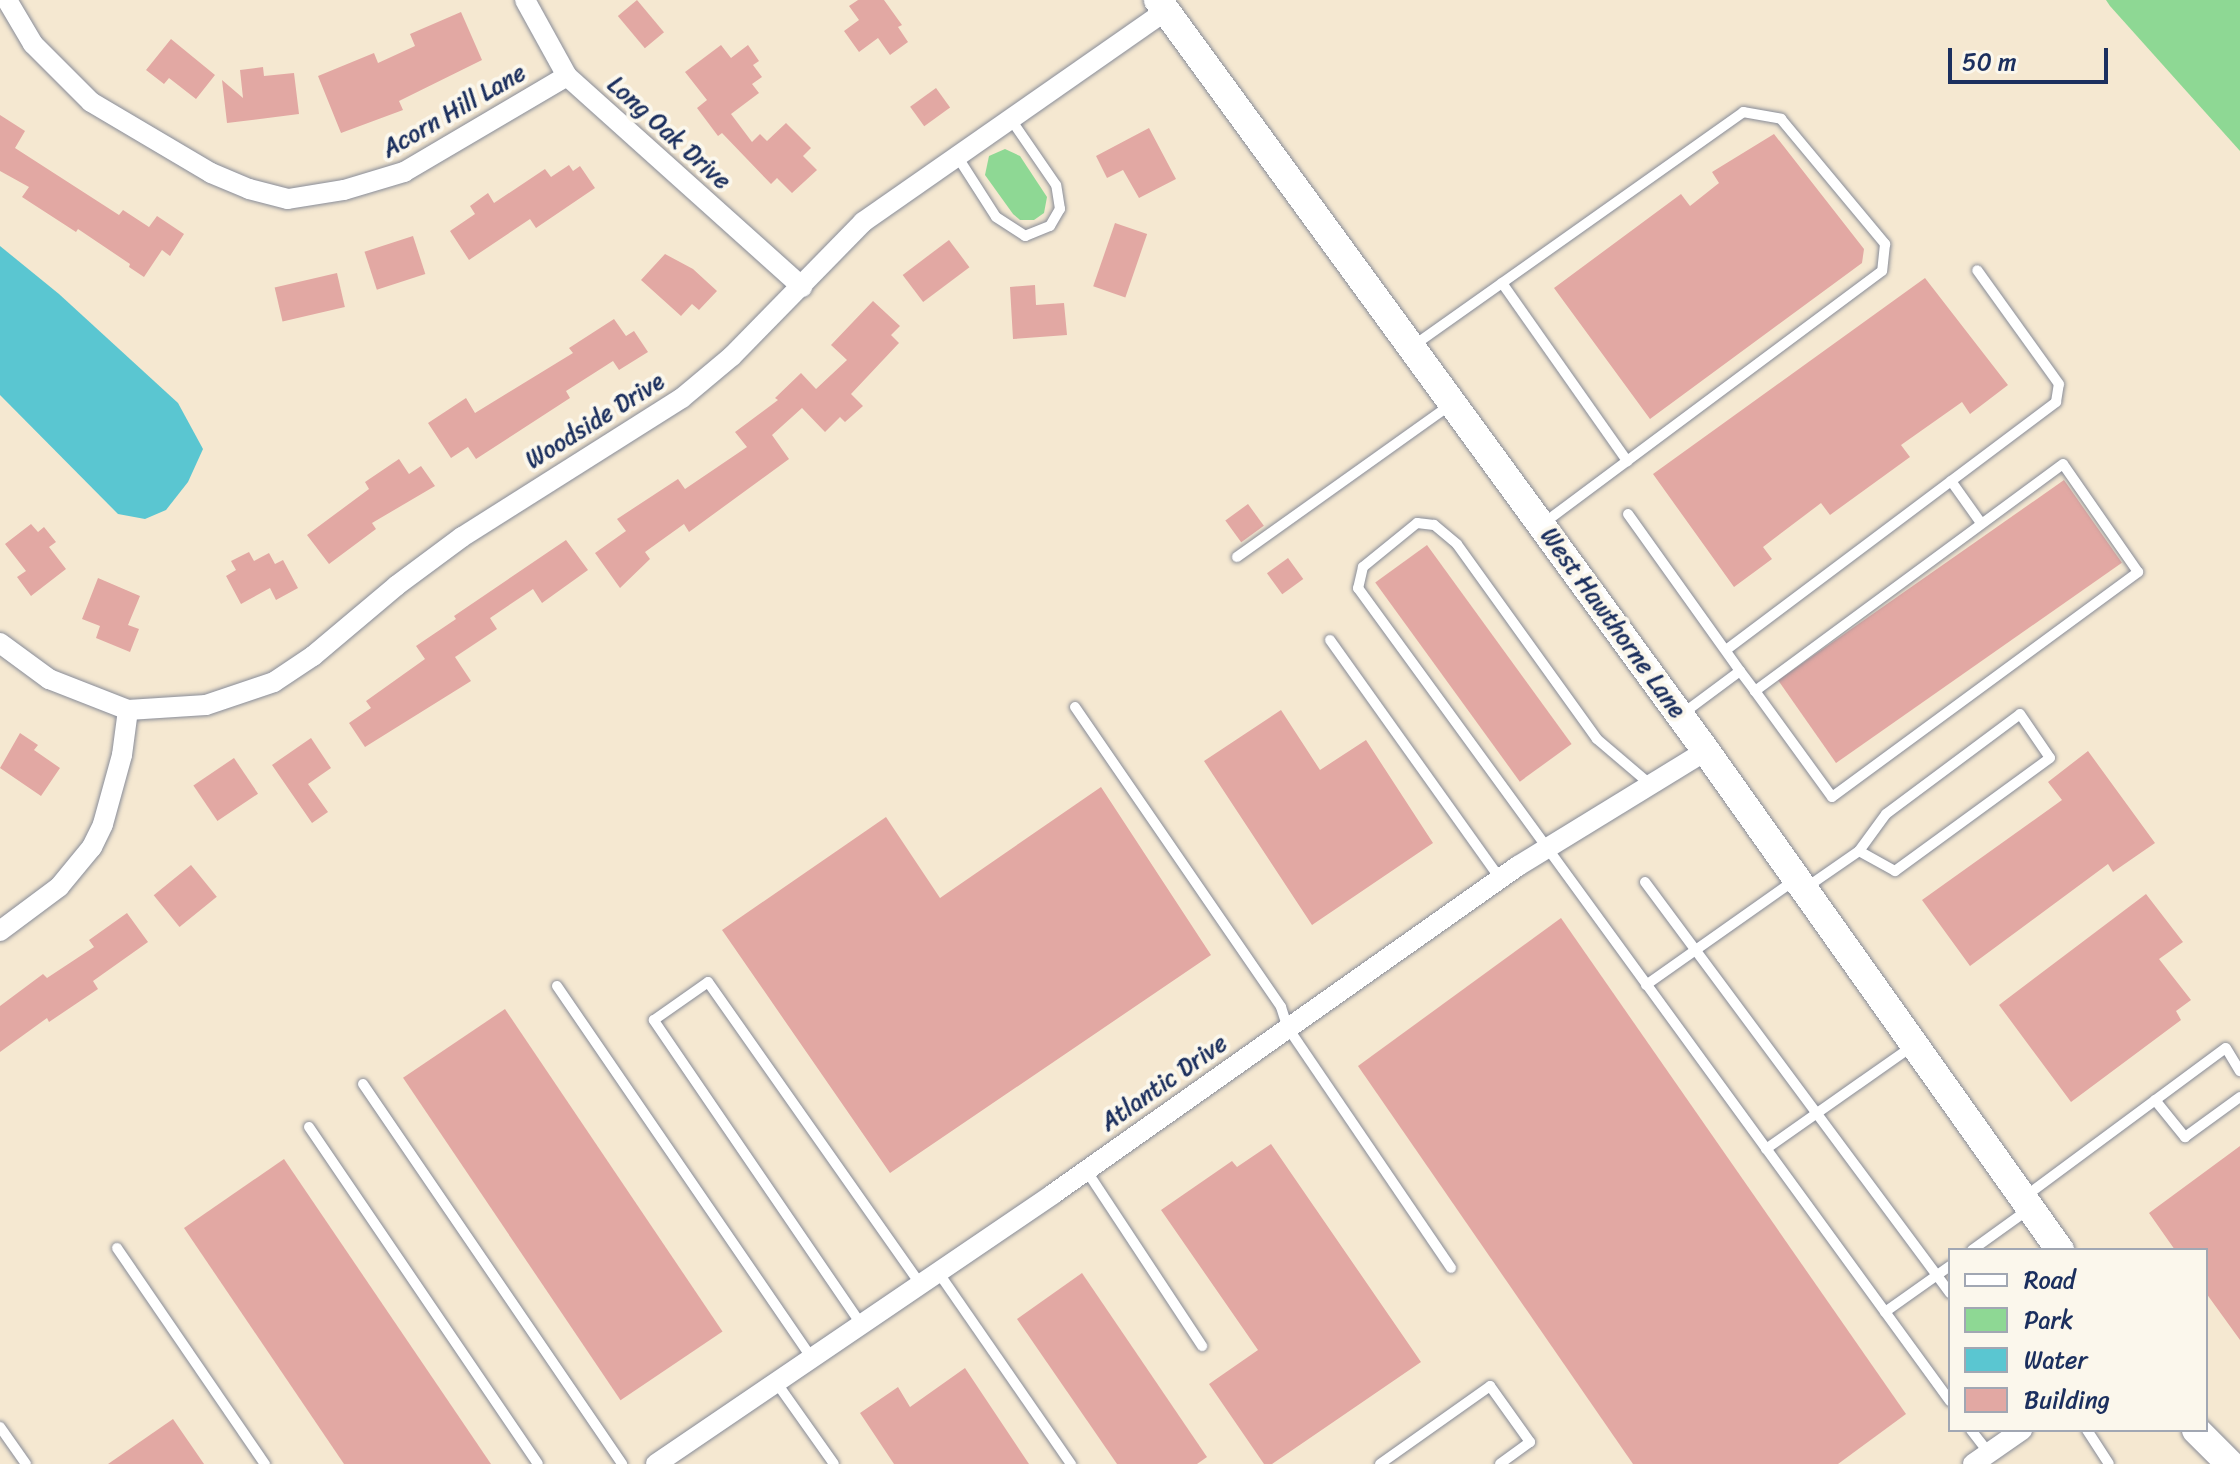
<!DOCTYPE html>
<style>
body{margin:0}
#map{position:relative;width:2240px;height:1464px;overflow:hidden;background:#f5e8d1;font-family:Sriracha,sans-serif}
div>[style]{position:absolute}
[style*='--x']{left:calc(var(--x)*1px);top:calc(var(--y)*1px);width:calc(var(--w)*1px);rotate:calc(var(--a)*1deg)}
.green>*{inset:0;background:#8ed894}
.water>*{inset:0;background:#5ac6d1}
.building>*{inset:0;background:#e2a8a3;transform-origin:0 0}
.roads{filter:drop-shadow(0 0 2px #888c98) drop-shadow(0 0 2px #888c98)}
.lane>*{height:10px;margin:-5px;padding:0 5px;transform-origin:5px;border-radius:5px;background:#fff}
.street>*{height:20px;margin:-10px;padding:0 10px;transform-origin:10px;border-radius:10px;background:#fff}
.secondary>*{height:28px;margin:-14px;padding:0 14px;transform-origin:14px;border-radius:14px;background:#fff}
span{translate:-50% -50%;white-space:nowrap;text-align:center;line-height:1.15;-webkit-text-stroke:8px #fbf7ec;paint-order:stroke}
.street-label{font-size:24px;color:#1b2f5e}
.legend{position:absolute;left:1948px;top:1248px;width:260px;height:184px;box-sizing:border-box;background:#fbf7ec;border:2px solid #a1a7b3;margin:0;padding:10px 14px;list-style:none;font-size:24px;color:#1b2f5e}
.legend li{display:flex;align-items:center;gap:16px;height:40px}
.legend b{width:40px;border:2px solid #a1a7b3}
.scale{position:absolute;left:1948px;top:48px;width:160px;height:36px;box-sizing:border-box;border:4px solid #1b2f5e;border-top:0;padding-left:10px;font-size:24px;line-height:28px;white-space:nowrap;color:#1b2f5e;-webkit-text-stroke:6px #fbf7ec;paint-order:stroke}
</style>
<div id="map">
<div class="green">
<i style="clip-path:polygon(2106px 0,2240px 0,2240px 151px,2110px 6px)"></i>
<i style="clip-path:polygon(1005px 149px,1020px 156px,1047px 197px,1044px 213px,1034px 220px,1020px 220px,1013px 214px,985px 175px,989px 156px)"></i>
</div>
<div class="water">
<i style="clip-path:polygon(0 246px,59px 294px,178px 403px,203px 449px,188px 482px,166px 510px,145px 519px,118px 514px,0 395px)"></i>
</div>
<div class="building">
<i style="left:637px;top:0;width:42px;height:25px;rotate:50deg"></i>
<i style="clip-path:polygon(858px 0,884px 0,902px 25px,898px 27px,908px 42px,890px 55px,878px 38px,859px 52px,844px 31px,859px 20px,849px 6px)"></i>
<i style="clip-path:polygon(461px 12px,482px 60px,399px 101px,403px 110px,341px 133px,318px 76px,374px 53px,378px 63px,415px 46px,410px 34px)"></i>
<i style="clip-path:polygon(171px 39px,215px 75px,196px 99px,169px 78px,164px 84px,146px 70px)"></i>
<i style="clip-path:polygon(721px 45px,731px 58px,748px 45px,759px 61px,753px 65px,762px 77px,752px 84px,759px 93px,731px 114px,752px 142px,760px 134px,767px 141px,786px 123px,811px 148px,803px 156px,817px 170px,792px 193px,777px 178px,771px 184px,722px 133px,718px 136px,697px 108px,707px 100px,685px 72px)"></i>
<i style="clip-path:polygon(263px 67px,264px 76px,294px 73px,299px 114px,227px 123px,222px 80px,243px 98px,240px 70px)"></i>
<i style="left:936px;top:88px;width:24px;height:32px;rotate:54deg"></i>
<i style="clip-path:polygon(0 115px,25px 131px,15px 148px,119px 215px,123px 210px,149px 227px,157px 216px,184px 234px,170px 256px,162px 250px,144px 277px,129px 267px,130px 264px,78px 229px,76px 232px,22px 197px,29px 187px,0 171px)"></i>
<i style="clip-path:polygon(1149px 128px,1176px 179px,1139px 198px,1123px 170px,1107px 178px,1096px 156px)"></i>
<i style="clip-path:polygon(1774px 134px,1864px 249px,1862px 263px,1650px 419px,1554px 288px,1681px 194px,1690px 206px,1719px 183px,1712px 172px)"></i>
<i style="clip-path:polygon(569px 165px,573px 171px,580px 166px,595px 188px,536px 228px,530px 219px,469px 260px,450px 231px,475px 214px,470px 206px,488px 193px,494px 203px,545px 169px,551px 177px)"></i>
<i style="left:1115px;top:223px;width:34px;height:67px;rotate:19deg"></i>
<i style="left:413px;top:236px;width:40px;height:51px;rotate:72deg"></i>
<i style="left:949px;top:240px;width:34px;height:58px;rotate:53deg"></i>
<i style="clip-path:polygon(665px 254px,693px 269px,717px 291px,699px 310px,692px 304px,681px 316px,641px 280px)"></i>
<i style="left:337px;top:273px;width:35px;height:64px;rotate:77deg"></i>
<i style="clip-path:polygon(1925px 278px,2008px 385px,1970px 414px,1962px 402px,1901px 445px,1910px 457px,1830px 515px,1821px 503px,1763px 547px,1772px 559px,1734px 587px,1653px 474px)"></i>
<i style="clip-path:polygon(1035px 285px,1036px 305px,1064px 303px,1067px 335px,1013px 339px,1010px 287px)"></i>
<i style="clip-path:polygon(873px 301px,900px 326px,891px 335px,899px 343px,851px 394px,863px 406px,845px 422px,840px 417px,825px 432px,802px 408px,772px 435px,789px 459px,689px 532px,684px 524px,645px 552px,650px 559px,620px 588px,595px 553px,626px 531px,617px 519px,678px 479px,685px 489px,747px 447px,735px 432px,778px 400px,775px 398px,801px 373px,816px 389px,847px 360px,831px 345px)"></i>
<i style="clip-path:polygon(614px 319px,626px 336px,634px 331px,648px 352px,619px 370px,613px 361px,566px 391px,570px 398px,476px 459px,468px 447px,451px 458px,428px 423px,466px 398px,475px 413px,573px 353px,569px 348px)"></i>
<i style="clip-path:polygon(399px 459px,409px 474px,421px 466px,435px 486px,372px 523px,376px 529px,329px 564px,307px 535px,369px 489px,365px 482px)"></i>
<i style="left:2064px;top:480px;width:101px;height:349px;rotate:55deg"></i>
<i style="left:1248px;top:504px;width:27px;height:28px;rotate:54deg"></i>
<i style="clip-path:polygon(31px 524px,38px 532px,44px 527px,56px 542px,49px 547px,66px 569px,31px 596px,17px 577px,26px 571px,5px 544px)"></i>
<i style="clip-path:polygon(566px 540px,588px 570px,542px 603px,533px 589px,490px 618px,497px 629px,455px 657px,471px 681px,365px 747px,349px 723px,371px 708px,366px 701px,425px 659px,416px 646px,456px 619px,454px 616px)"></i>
<i style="left:1427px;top:545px;width:246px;height:64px;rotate:54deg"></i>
<i style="clip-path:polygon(249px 552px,254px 561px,269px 553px,275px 564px,283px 560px,298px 588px,276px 600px,270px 588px,241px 604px,226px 576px,236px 570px,231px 561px)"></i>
<i style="left:1288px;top:558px;width:26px;height:26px;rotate:54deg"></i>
<i style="clip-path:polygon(98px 578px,140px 596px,128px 625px,139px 629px,130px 652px,96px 638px,100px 626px,82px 619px)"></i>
<i style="clip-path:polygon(1281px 710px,1320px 770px,1366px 740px,1433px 843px,1312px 925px,1204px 761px)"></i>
<i style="clip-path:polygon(20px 733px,38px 745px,34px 750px,60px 768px,41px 796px,0 768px)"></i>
<i style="clip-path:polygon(311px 738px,331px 768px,308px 784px,328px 812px,312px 823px,272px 765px)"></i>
<i style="clip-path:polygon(2088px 751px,2155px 843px,2113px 872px,2108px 864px,1970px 966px,1922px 900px,2062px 800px,2048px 782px)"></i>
<i style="left:234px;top:758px;width:43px;height:49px;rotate:56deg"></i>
<i style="clip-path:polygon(1101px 787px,1211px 955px,890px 1173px,722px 930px,886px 817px,940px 898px)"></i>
<i style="left:191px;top:865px;width:41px;height:48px;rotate:51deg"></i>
<i style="clip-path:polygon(2146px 894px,2183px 942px,2159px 959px,2191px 1000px,2176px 1011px,2181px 1020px,2071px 1102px,1999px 1005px)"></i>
<i style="clip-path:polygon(127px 913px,148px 942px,93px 981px,98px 989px,49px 1022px,47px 1018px,0 1052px,0 1006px,43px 974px,47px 978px,94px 947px,89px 940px)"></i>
<i style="clip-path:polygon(1561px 918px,1906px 1414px,1838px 1464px,1633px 1464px,1358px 1066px)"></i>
<i style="left:505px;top:1009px;width:389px;height:123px;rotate:56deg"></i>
<i style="clip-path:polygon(1271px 1144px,1421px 1362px,1272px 1464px,1264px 1464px,1209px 1384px,1258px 1350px,1161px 1210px,1232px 1161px,1237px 1167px)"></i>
<i style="clip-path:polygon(2240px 1146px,2240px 1340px,2206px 1293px,2206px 1250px,2175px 1250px,2149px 1213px)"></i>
<i style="clip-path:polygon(284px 1159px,491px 1464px,344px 1464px,184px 1228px)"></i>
<i style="clip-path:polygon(1082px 1273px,1207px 1457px,1197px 1464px,1117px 1464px,1017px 1319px)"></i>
<i style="clip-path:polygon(965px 1368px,1029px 1464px,894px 1464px,860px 1413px,898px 1387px,910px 1407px)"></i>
<i style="clip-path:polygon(173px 1419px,204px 1464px,108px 1464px)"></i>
</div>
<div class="roads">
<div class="lane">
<i style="--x:957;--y:156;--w:72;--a:57.4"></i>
<i style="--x:996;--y:217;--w:35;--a:33"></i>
<i style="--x:1025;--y:236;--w:27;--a:-22"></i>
<i style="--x:1050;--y:226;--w:20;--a:-60"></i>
<i style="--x:1060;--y:209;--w:24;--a:-99"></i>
<i style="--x:1056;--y:185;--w:81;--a:-124.5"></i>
<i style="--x:1502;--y:283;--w:218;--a:54.9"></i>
<i style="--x:1413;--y:346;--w:405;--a:-35.3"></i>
<i style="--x:1743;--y:112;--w:39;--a:10"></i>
<i style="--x:1781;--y:119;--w:163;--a:50.2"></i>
<i style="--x:1885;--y:244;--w:27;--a:96"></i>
<i style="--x:1882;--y:271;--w:423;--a:143.3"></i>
<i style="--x:1951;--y:481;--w:52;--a:54.5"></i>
<i style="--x:1628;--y:514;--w:193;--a:54.5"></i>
<i style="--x:1740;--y:671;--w:72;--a:143.4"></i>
<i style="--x:1237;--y:557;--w:262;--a:-35.5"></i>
<i style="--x:1330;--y:640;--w:292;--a:54.5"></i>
<i style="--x:1726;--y:650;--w:413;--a:-36.9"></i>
<i style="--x:2056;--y:402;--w:18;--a:-81"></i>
<i style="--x:2059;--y:384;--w:140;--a:-125.7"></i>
<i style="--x:1740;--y:671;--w:25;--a:53"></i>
<i style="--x:1755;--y:691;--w:131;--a:54"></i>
<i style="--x:1832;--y:797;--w:380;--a:-36.3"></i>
<i style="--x:2138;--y:572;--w:131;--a:-124.8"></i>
<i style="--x:2063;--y:464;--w:383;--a:143.6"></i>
<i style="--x:1075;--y:707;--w:364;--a:55.5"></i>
<i style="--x:1281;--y:1007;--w:22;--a:72"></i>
<i style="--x:1288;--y:1028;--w:290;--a:55.8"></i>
<i style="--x:1651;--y:785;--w:71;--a:-139.6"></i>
<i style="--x:1597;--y:739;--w:240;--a:-125.7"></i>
<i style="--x:1457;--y:544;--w:30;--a:-140"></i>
<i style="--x:1434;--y:525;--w:17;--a:-173"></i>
<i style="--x:1417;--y:523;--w:70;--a:140.8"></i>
<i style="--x:1363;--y:567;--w:22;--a:103"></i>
<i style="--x:1358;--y:588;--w:1006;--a:53.94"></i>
<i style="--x:1645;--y:882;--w:512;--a:53.42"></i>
<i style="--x:1807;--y:887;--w:63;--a:-34.7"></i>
<i style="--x:1859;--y:851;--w:46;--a:-53.9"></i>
<i style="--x:1886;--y:814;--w:167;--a:-36.7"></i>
<i style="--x:2020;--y:714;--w:53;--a:55.7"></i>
<i style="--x:2050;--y:758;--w:192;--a:143.9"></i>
<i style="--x:1895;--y:871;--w:41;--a:-150.9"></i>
<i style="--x:1646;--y:985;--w:182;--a:-35.2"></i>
<i style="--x:557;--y:986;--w:451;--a:55.6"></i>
<i style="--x:363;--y:1084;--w:460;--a:55.7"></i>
<i style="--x:2155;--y:1100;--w:48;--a:51"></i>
<i style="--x:2185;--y:1137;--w:68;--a:-36"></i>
<i style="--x:309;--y:1127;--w:407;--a:55.8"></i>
<i style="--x:1766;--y:1149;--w:177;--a:-35.1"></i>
<i style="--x:1086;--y:1170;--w:211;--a:56.6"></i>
<i style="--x:2023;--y:1198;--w:252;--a:-36.5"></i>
<i style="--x:2226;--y:1048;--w:27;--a:59"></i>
<i style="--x:117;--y:1248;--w:262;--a:55.6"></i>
<i style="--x:1972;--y:1250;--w:70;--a:-35.7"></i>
<i style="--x:938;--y:1272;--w:234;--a:55.3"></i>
<i style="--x:1885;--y:1312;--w:80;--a:-35.3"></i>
<i style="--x:861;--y:1324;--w:368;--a:-124.3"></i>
<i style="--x:654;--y:1020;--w:66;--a:-35.1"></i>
<i style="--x:708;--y:982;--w:369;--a:54.9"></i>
<i style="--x:776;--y:1382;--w:100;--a:54.7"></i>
<i style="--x:0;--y:1427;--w:45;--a:54.9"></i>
<i style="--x:1971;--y:1430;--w:29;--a:52"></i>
<i style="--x:2087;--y:1430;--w:40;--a:57.1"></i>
<i style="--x:1380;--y:1464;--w:135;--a:-35.3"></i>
<i style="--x:1490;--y:1386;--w:69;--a:54.5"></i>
<i style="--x:1530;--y:1442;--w:37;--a:144"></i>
</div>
<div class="street">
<i style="--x:7;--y:0;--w:51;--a:59.4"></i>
<i style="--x:33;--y:44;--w:82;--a:45"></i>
<i style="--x:91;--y:102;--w:139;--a:30.6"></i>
<i style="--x:211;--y:173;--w:41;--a:22.8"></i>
<i style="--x:249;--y:189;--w:40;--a:14.4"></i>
<i style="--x:288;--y:199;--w:57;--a:-9.1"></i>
<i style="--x:344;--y:190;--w:63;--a:-16.7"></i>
<i style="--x:404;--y:172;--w:189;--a:-30.5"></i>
<i style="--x:525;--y:0;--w:87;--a:61.1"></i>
<i style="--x:567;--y:76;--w:316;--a:41.9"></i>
<i style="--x:0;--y:643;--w:61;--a:36.3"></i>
<i style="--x:49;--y:679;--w:85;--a:21.4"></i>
<i style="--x:128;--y:710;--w:78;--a:-3.7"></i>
<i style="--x:206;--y:705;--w:72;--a:-18.7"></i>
<i style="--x:274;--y:682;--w:47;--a:-33.7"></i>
<i style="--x:313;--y:656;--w:109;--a:-40.1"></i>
<i style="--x:396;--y:586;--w:82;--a:-36.6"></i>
<i style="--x:462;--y:537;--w:260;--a:-32.3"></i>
<i style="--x:682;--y:398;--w:65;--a:-40"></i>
<i style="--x:732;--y:356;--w:187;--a:-45.6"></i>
<i style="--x:863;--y:222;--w:369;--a:-34.9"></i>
<i style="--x:0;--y:931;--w:74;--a:-36.7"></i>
<i style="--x:59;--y:887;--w:52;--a:-50.5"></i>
<i style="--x:92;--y:847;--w:25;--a:-64"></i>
<i style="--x:103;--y:824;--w:72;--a:-74.6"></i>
<i style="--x:122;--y:755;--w:45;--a:-82.4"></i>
<i style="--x:656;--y:1464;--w:480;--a:-34.2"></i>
<i style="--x:1053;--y:1194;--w:569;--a:-35.2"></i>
<i style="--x:1518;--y:866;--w:220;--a:-31.5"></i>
<i style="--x:1973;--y:1464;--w:60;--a:-34.8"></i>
</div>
<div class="secondary">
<i style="--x:1158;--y:0;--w:930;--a:53.88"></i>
<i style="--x:1706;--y:751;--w:612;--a:54.65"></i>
<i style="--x:2196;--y:1430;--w:48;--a:45"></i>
</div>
</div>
<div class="street-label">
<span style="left:454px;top:111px;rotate:-30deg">Acorn Hill Lane</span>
<span style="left:669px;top:133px;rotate:42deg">Long Oak Drive</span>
<span style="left:595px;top:421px;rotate:-32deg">Woodside Drive</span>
<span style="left:1613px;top:623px;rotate:54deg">West Hawthorne Lane</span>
<span style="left:1164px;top:1083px;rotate:-35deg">Atlantic Drive</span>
</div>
<ul class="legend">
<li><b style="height:10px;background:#fff"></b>Road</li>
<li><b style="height:22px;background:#8ed894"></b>Park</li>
<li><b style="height:22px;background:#5ac6d1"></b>Water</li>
<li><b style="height:22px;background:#e2a8a3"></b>Building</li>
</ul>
<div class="scale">50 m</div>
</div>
